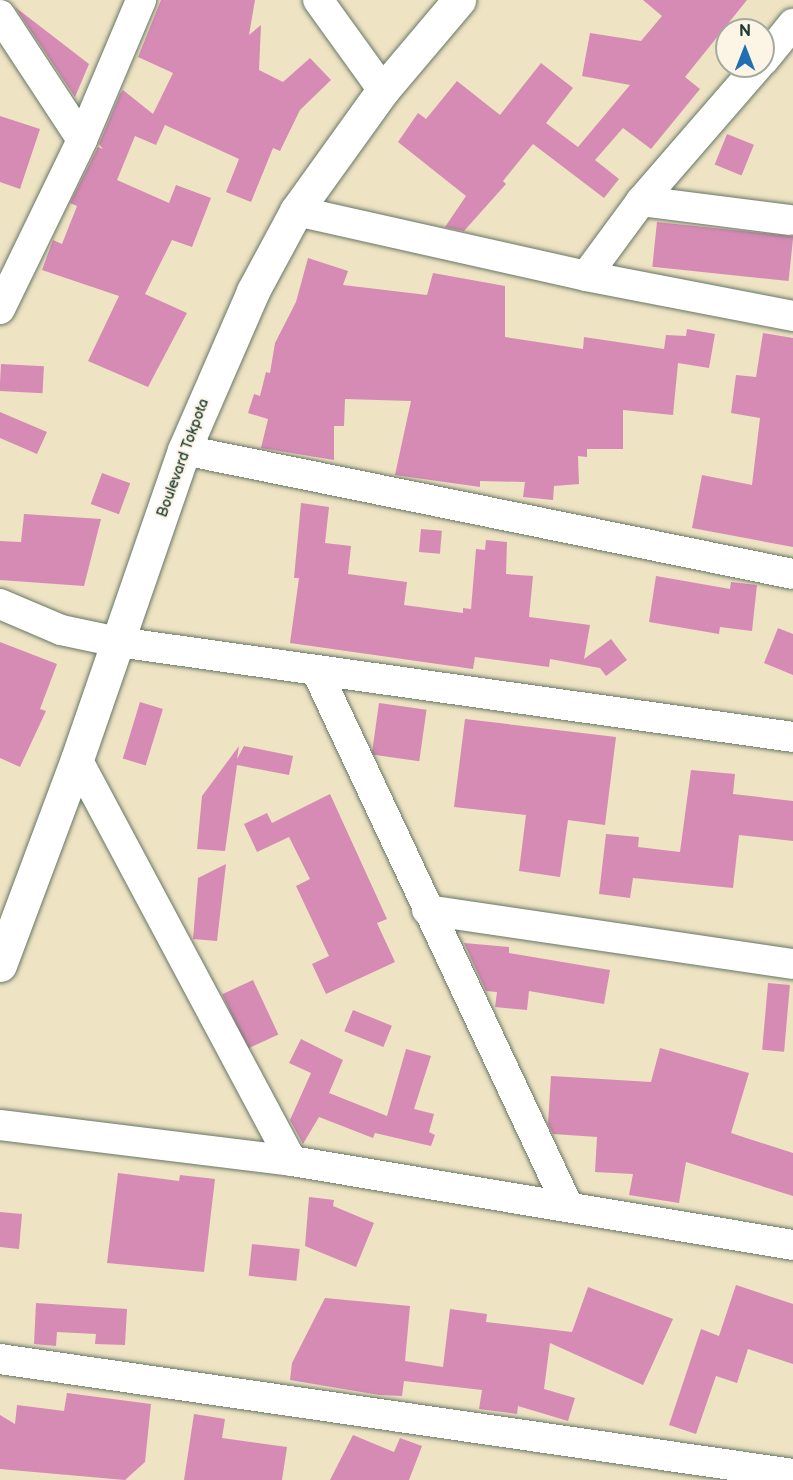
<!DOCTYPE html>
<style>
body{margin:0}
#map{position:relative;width:793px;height:1480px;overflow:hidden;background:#eee3c3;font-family:"Balsamiq Sans",sans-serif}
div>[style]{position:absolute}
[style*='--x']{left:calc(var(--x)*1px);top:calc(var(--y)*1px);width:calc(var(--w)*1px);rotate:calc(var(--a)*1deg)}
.building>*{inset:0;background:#d68bb5;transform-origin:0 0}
.roads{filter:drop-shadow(0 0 2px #677766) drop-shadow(0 0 2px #677766)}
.minor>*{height:30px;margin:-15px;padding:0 15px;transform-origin:15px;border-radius:15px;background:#fff}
.tertiary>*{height:33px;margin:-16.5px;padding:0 16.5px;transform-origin:16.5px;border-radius:16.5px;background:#fff}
span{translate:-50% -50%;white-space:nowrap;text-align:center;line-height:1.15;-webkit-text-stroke:4.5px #fcf5e5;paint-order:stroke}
.street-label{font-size:15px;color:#1f3d34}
.north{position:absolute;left:715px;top:18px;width:60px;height:60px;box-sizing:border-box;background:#fcf5e5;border:2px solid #a4ab9e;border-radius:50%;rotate:0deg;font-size:16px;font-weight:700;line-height:24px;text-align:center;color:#1f3d34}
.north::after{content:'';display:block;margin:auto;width:21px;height:27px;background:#1f6fb2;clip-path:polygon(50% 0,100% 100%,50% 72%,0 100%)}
</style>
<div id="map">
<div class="building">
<i style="clip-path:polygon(161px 0,255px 0,249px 35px,261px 25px,259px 70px,283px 82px,310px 58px,331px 80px,300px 110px,280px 151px,273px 148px,251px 202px,226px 192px,239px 159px,165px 125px,156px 145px,135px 136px,117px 180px,169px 203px,176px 185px,211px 198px,192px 247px,172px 240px,145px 294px,187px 313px,148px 387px,88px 361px,119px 296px,42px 270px,53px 240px,62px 244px,77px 206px,70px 203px,98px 147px,103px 149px,99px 144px,120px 94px,123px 90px,153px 114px,173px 73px,138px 57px)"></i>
<i style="clip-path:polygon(643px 0,747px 0,685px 77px,700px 89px,651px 149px,623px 128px,595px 160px,619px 179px,604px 198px,533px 144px,503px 181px,506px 184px,464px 231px,445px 227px,466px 196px,398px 142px,418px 113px,426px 119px,457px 81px,500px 115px,541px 63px,573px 88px,546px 123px,578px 147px,630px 85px,582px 76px,590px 33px,641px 41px,662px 16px)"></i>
<i style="clip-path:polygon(15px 7px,89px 64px,75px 97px)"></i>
<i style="clip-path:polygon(0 116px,40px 129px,20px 189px,0 182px)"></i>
<i style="left:727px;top:134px;width:29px;height:33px;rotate:22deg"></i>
<i style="left:657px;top:222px;width:137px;height:45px;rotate:6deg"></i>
<i style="clip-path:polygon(308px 258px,348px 271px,343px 285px,427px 295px,433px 273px,505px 286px,505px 337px,583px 349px,584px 337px,664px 349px,666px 335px,686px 336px,687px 329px,715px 334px,709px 368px,678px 363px,673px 415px,623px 410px,623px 449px,587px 449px,587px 457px,578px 456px,579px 484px,554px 486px,553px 500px,523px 497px,525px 482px,480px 481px,480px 487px,395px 475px,411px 401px,345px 399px,344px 426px,334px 426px,334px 460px,261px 448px,268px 419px,248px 413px,254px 394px,260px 396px,266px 372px,270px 373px,275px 343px,296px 302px)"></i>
<i style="clip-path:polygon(763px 333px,793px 338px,793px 547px,692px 528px,702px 475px,752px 485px,760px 418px,731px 413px,736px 375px,756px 377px)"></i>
<i style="left:1px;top:364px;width:43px;height:27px;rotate:3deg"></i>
<i style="clip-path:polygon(0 412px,47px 432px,37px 454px,0 438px)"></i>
<i style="left:102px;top:473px;width:30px;height:33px;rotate:20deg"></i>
<i style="clip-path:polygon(301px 503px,329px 507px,325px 543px,351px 546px,348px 574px,407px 582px,404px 605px,463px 613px,463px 608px,471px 609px,476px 549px,485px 550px,486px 540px,507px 542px,506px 574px,533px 576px,529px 617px,590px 625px,584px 659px,611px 639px,627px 660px,606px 676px,600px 668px,550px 659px,549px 667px,475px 657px,473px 669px,290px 643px,299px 578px,294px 578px)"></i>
<i style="clip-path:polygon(24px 514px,101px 519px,84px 586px,0 580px,0 541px,21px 542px)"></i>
<i style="left:421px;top:529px;width:21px;height:23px;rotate:5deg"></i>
<i style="clip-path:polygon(656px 576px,730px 589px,731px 582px,757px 585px,752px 631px,720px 627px,719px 634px,649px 622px)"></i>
<i style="clip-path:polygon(778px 628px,793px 634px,793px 675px,764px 663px)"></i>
<i style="clip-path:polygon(0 642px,57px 664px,40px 709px,46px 711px,20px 767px,0 758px)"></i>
<i style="left:140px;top:702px;width:24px;height:59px;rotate:17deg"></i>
<i style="left:379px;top:703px;width:48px;height:52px;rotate:8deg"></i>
<i style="clip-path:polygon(465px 719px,616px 737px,605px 825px,568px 820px,560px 877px,519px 871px,526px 815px,454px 807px)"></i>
<i style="clip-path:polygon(239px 746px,237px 759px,244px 746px,293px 756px,289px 775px,237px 765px,225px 851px,197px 849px,202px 796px)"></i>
<i style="clip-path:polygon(691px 770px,735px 774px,733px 794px,793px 801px,793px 841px,739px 835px,733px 888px,633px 878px,630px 898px,599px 894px,606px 834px,639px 837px,638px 847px,680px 852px)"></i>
<i style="clip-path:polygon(330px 794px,387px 919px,377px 923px,395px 962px,326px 994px,312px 964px,329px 956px,296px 886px,310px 879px,289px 837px,257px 852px,244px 824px,267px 813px,272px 823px)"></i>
<i style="clip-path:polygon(226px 864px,217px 941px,193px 939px,198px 878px)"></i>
<i style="clip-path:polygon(464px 943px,509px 947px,509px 953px,610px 970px,604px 1004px,529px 991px,527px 1010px,495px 1007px,497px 992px,486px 991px)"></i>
<i style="left:253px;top:980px;width:60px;height:34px;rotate:65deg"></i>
<i style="left:768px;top:983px;width:22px;height:67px;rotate:5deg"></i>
<i style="left:353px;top:1010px;width:42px;height:23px;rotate:22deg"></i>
<i style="clip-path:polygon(301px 1039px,343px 1060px,329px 1093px,387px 1116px,406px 1049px,431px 1056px,414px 1109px,434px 1114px,429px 1132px,435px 1135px,431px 1146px,375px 1133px,373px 1138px,319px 1117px,303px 1144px,290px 1120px,311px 1073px,289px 1063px)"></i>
<i style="clip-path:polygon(660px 1048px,749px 1073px,731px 1133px,793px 1153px,793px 1196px,686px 1162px,679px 1203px,629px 1195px,633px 1174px,595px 1172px,597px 1137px,553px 1134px,548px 1124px,551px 1076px,651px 1082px)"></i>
<i style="clip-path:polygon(118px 1173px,179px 1181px,180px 1175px,215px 1179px,204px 1272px,107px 1263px)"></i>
<i style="clip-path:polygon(309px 1197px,334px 1200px,333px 1206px,374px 1223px,356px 1267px,305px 1246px)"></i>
<i style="clip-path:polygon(0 1212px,22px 1214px,19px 1249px,0 1247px)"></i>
<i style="left:252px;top:1244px;width:48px;height:32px;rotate:6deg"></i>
<i style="clip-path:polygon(736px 1285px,793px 1304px,793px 1364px,748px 1349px,737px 1383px,716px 1376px,696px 1434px,669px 1425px,701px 1329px,719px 1336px)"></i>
<i style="clip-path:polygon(588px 1287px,673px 1319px,643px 1385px,550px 1343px,544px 1389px,575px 1398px,568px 1421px,518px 1406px,517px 1414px,479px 1409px,482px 1390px,404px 1381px,402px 1396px,379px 1395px,290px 1380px,292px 1363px,325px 1298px,410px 1306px,405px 1361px,443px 1367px,450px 1309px,487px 1314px,486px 1322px,572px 1332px)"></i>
<i style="clip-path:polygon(36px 1303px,127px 1309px,125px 1345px,95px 1344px,96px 1334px,57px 1332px,56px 1346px,34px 1344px)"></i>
<i style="clip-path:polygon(67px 1393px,151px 1404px,145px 1462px,125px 1480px,0 1469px,0 1415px,15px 1424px,17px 1405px,64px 1411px)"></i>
<i style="clip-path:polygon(194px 1414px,225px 1419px,222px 1438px,287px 1447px,282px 1480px,184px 1480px)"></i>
<i style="clip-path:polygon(353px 1435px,394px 1452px,400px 1438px,422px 1446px,409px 1480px,330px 1480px)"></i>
</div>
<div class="roads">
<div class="minor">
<i style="--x:318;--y:0;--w:111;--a:54.2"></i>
<i style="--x:0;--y:15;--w:149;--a:56.7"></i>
<i style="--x:763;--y:61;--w:48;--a:-51"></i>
<i style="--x:641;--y:201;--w:150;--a:7.3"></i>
<i style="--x:296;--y:211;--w:297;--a:12.6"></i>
<i style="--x:586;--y:276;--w:211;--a:10.9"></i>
<i style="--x:586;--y:276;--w:93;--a:-53.7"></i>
<i style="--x:641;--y:201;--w:179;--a:-49.1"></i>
<i style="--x:0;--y:309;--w:188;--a:-64.1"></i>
<i style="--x:82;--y:140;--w:152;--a:-67.1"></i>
<i style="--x:184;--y:450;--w:621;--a:11.51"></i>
<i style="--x:0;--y:604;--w:66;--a:23.1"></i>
<i style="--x:61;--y:630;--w:58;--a:11.9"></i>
<i style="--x:118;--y:642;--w:682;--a:8.01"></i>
<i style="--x:317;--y:672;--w:588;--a:64.83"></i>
<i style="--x:77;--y:759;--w:456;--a:61.9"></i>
<i style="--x:427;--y:910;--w:370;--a:8.4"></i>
<i style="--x:0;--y:1125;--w:294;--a:7"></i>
<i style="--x:292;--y:1161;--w:508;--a:9.52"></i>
<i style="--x:0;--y:1359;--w:801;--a:8.25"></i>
</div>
<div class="tertiary">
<i style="--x:0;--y:965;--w:220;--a:-69.5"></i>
<i style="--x:77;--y:759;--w:327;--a:-70.9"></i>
<i style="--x:184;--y:450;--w:173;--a:-66.5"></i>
<i style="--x:253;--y:291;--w:91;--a:-61.7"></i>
<i style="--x:296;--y:211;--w:149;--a:-54.3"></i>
<i style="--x:383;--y:90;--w:118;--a:-49.8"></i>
</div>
</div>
<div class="street-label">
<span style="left:183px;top:458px;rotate:-70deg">Boulevard Tokpota</span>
</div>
<div class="north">N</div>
</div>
